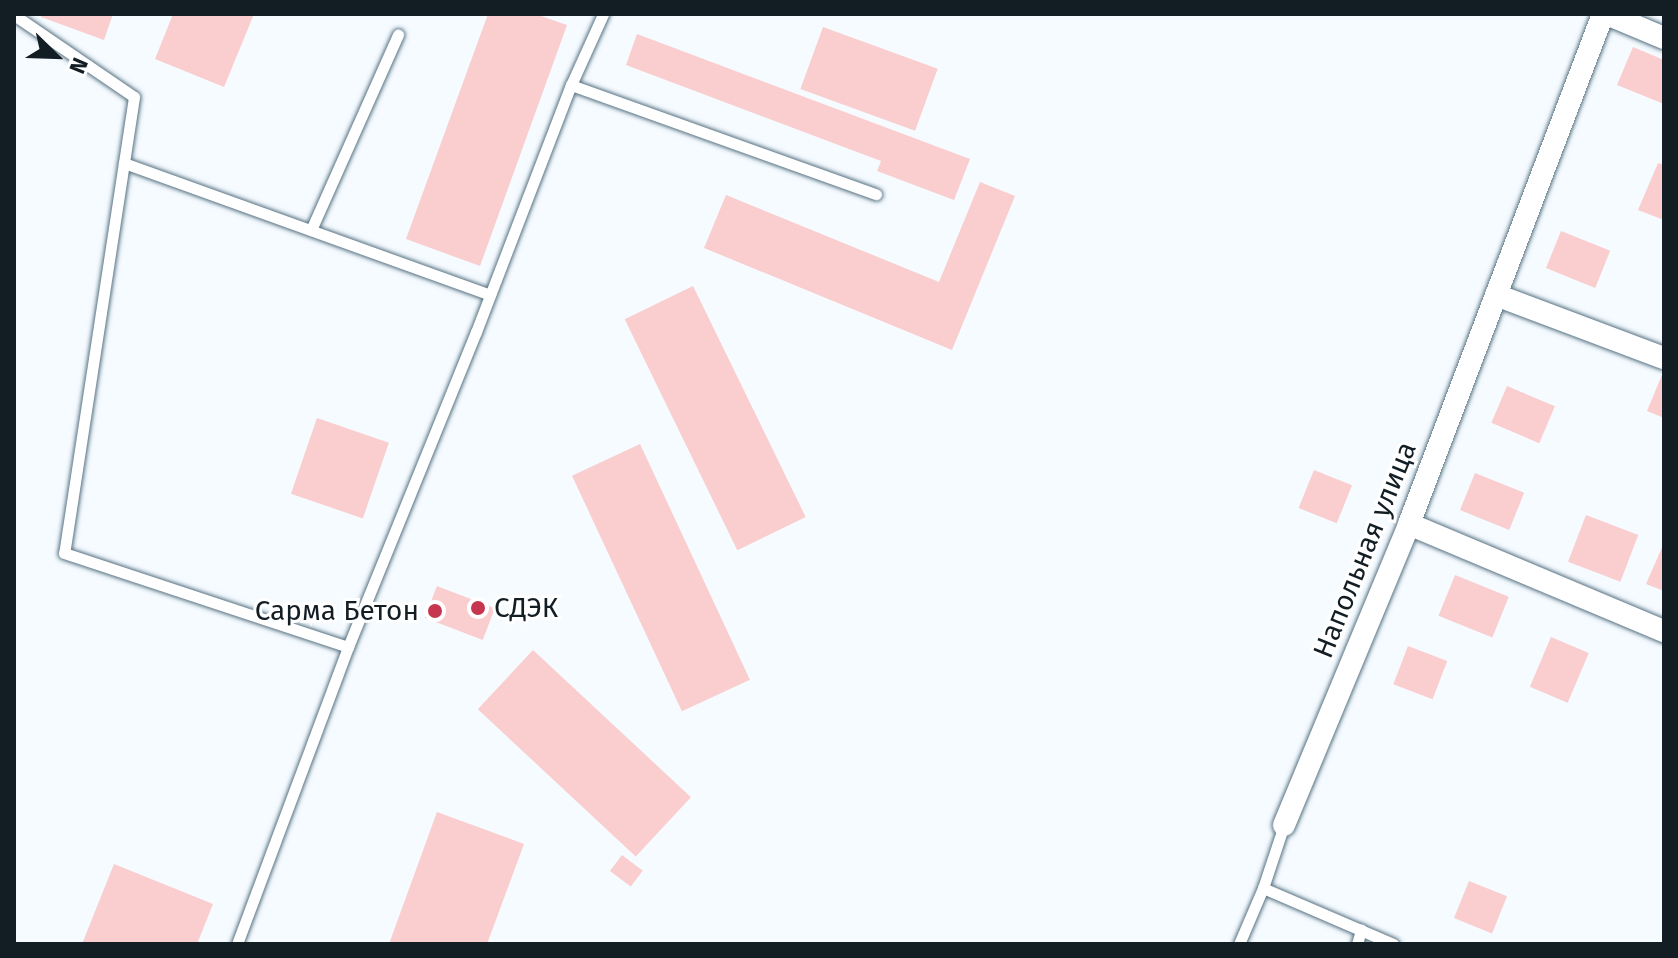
<!DOCTYPE html>
<meta charset="utf-8">
<style>
body{margin:0}
#map{position:relative;width:1678px;height:958px;overflow:hidden;background:#f5fbff;font-family:"Fira Sans",sans-serif}
div>[style]{position:absolute}
[style*='--x']{left:calc(var(--x)*1px);top:calc(var(--y)*1px);width:calc(var(--w)*1px);rotate:calc(var(--a)*1deg)}
.building>*{inset:0;background:#facdce;transform-origin:0 0}
.roads{filter:drop-shadow(0 0 2px #577283) drop-shadow(0 0 2px #577283)}
.service>*{height:11px;margin:-5.5px;padding:0 5.5px;transform-origin:5.5px;border-radius:5.5px;background:#fff}
.minor>*{height:22px;margin:-11px;padding:0 11px;transform-origin:11px;border-radius:11px;background:#fff}
.dots>*{width:22px;height:22px;translate:-50% -50%;box-sizing:border-box;border:4px solid #fff;border-radius:50%}
span{translate:-50% -50%;white-space:nowrap;text-align:center;line-height:1.15;-webkit-text-stroke:6px #fff;paint-order:stroke}
.street-label{font-size:28px;color:#121d24}
.poi-label{font-size:28px;color:#121d24}
.left{translate:0 -50%;text-align:left}
.right{translate:-100% -50%;text-align:right}
.frame{position:absolute;inset:0;border:16px solid #121d24;pointer-events:none}
.north{position:absolute;left:16px;top:16px;width:80px;height:80px;-webkit-text-stroke:6px #fff;paint-order:stroke;rotate:113deg;font-size:22px;font-weight:700;line-height:32px;text-align:center;color:#121d24}
.north::after{content:'';display:block;margin:auto;width:28px;height:36px;background:#121d24;clip-path:polygon(50% 0,100% 100%,50% 72%,0 100%)}
</style>
<div id="map">
<div class="building">
<i style="clip-path:polygon(42px 14px,113px 14px,104px 40px,41px 17px)"></i>
<i style="clip-path:polygon(173px 14px,254px 14px,224px 87px,155px 59px)"></i>
<i style="clip-path:polygon(488px 14px,535px 14px,567px 25px,480px 266px,406px 239px)"></i>
<i style="left:823px;top:27px;width:122px;height:66px;rotate:20deg"></i>
<i style="clip-path:polygon(637px 34px,970px 159px,954px 200px,877px 171px,881px 161px,626px 65px)"></i>
<i style="clip-path:polygon(1633px 47px,1664px 60px,1664px 104px,1617px 85px)"></i>
<i style="clip-path:polygon(1658px 163px,1664px 165px,1664px 220px,1638px 210px)"></i>
<i style="clip-path:polygon(980px 182px,1015px 196px,952px 350px,704px 248px,726px 195px,939px 282px)"></i>
<i style="left:1561px;top:231px;width:53px;height:40px;rotate:22deg"></i>
<i style="left:693px;top:286px;width:257px;height:76px;rotate:64deg"></i>
<i style="clip-path:polygon(1664px 370px,1664px 418px,1647px 411px)"></i>
<i style="left:1507px;top:386px;width:52px;height:40px;rotate:23deg"></i>
<i style="left:317px;top:418px;width:76px;height:80px;rotate:19deg"></i>
<i style="left:640px;top:444px;width:260px;height:75px;rotate:65deg"></i>
<i style="left:1314px;top:470px;width:41px;height:41px;rotate:22deg"></i>
<i style="left:1475px;top:473px;width:53px;height:40px;rotate:22deg"></i>
<i style="left:1586px;top:515px;width:56px;height:50px;rotate:21deg"></i>
<i style="clip-path:polygon(1664px 543px,1664px 591px,1646px 584px)"></i>
<i style="left:1455px;top:575px;width:58px;height:44px;rotate:22deg"></i>
<i style="left:437px;top:586px;width:62px;height:34px;rotate:21deg"></i>
<i style="left:1551px;top:637px;width:41px;height:54px;rotate:23deg"></i>
<i style="left:1408px;top:646px;width:42px;height:41px;rotate:21deg"></i>
<i style="left:533px;top:650px;width:216px;height:81px;rotate:43deg"></i>
<i style="clip-path:polygon(437px 812px,524px 844px,487px 944px,389px 944px)"></i>
<i style="left:622px;top:855px;width:26px;height:20px;rotate:37deg"></i>
<i style="clip-path:polygon(114px 864px,213px 904px,197px 944px,82px 944px)"></i>
<i style="left:1469px;top:881px;width:41px;height:40px;rotate:22deg"></i>
</div>
<div class="roads">
<div class="service">
<i style="--x:14;--y:15;--w:145;--a:34.3"></i>
<i style="--x:134;--y:97;--w:461;--a:98.7"></i>
<i style="--x:64;--y:553;--w:299;--a:18.3"></i>
<i style="--x:571;--y:85;--w:324;--a:19.7"></i>
<i style="--x:124;--y:163;--w:389;--a:19.8"></i>
<i style="--x:311;--y:230;--w:214;--a:-66"></i>
<i style="--x:1263;--y:888;--w:142;--a:23.3"></i>
<i style="--x:237;--y:944;--w:317;--a:-69.5"></i>
<i style="--x:348;--y:647;--w:340;--a:-67.9"></i>
<i style="--x:476;--y:332;--w:265;--a:-69"></i>
<i style="--x:571;--y:85;--w:78;--a:-65.7"></i>
<i style="--x:1239;--y:944;--w:61;--a:-66.8"></i>
<i style="--x:1263;--y:888;--w:66;--a:-71.6"></i>
<i style="--x:1357;--y:944;--w:15;--a:-74"></i>
</div>
<div class="minor">
<i style="--x:1607;--y:14;--w:62;--a:22.8"></i>
<i style="--x:1496;--y:295;--w:179;--a:20.6"></i>
<i style="--x:1409;--y:524;--w:277;--a:22.8"></i>
<i style="--x:1284;--y:825;--w:326;--a:-67.4"></i>
<i style="--x:1409;--y:524;--w:546;--a:-69.17"></i>
</div>
</div>
<div class="dots">
<i style="left:478px;top:608px;background:#c7364f"></i>
<i style="left:435px;top:611px;background:#c7364f"></i>
</div>
<div class="street-label">
<span style="left:1365px;top:550px;rotate:-68deg">Напольная улица</span>
</div>
<div class="poi-label">
<span class="left" style="left:494px;top:608px">СДЭК</span>
<span class="right" style="left:419px;top:611px">Сарма Бетон</span>
</div>
<div class="frame"></div>
<div class="north">N</div>
</div>
